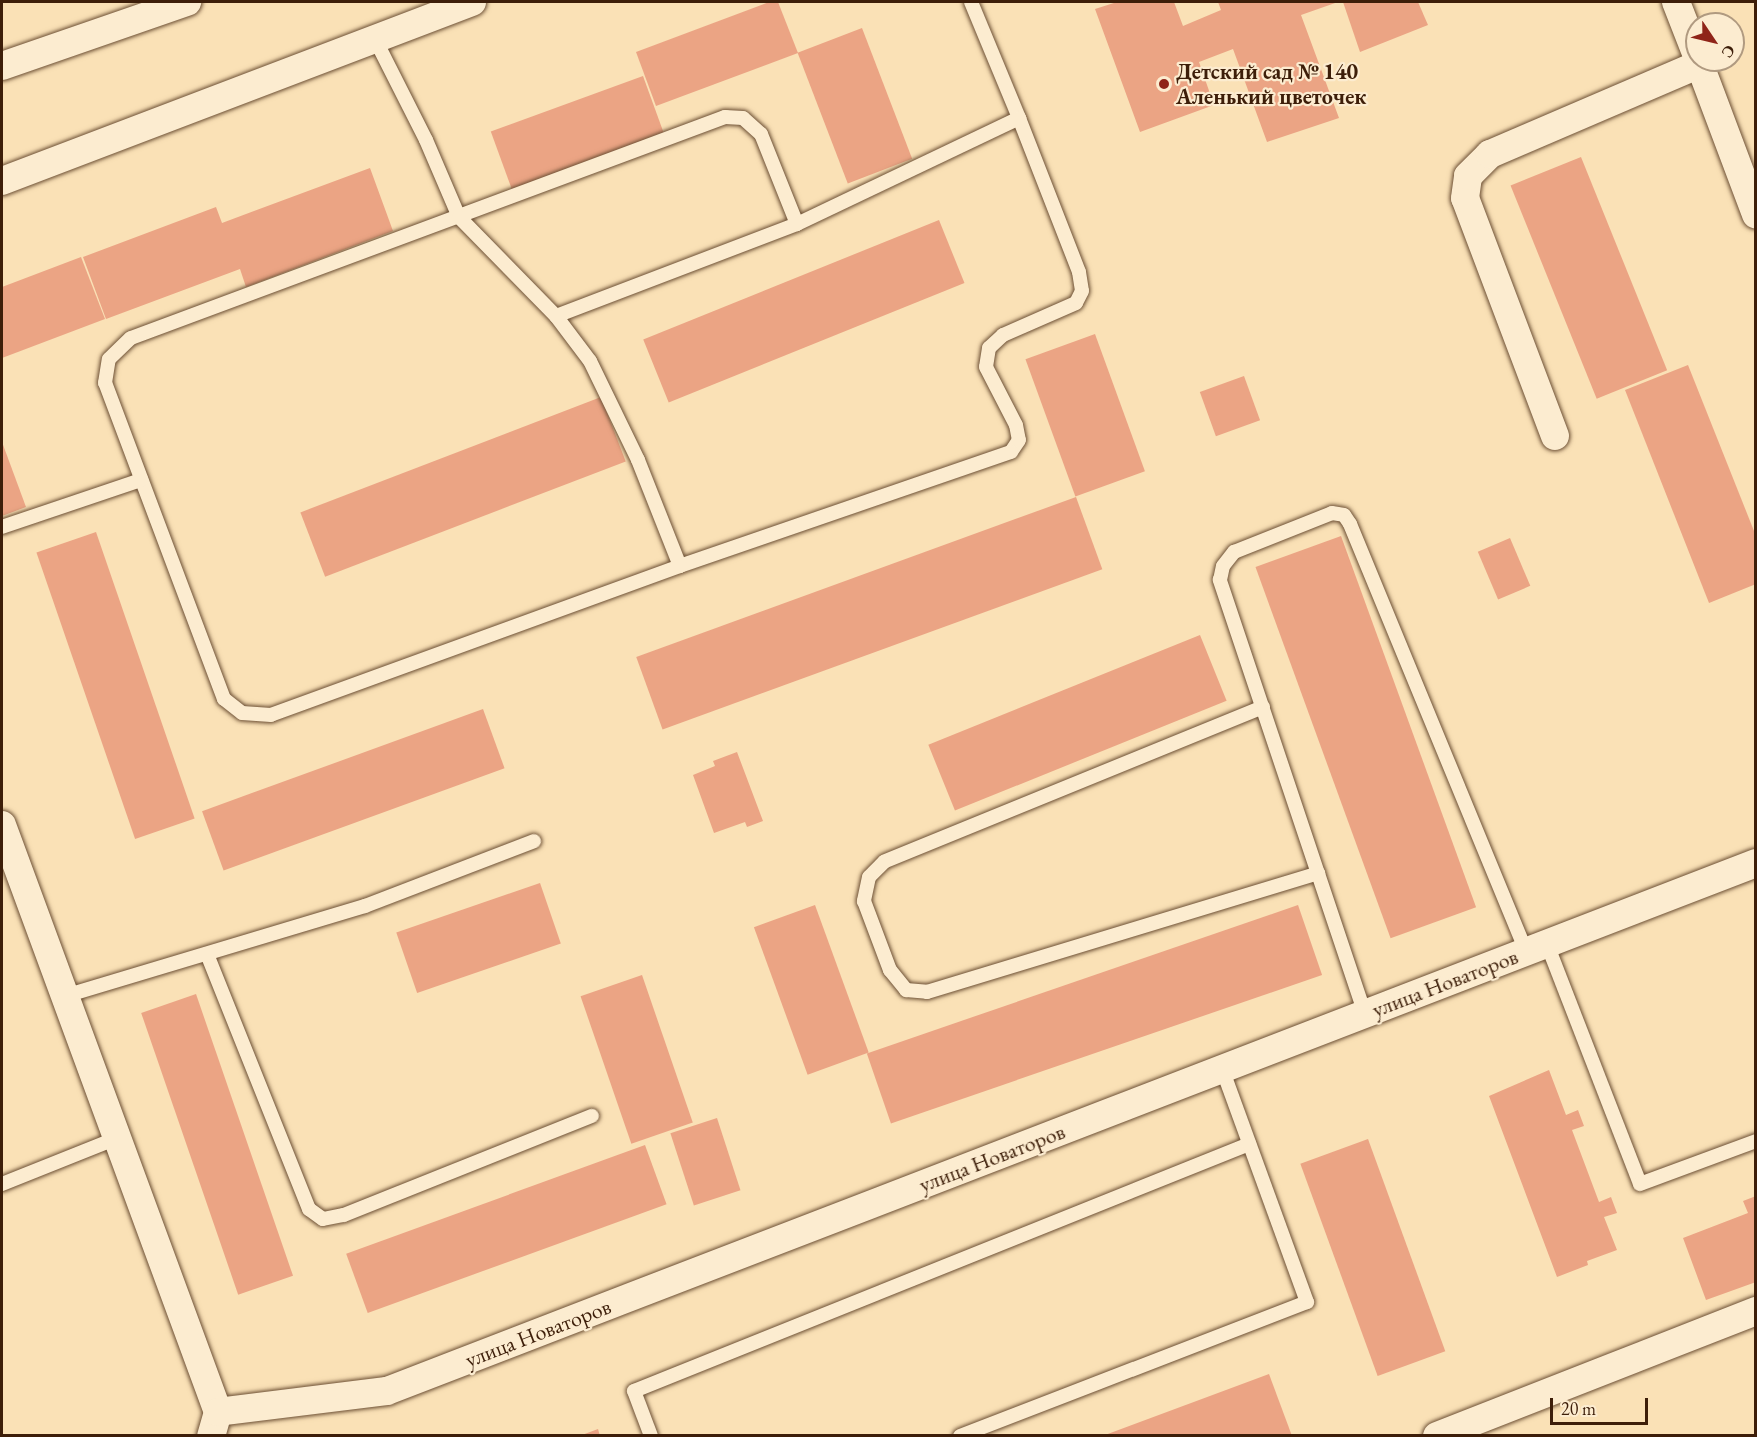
<!DOCTYPE html>
<meta charset="utf-8">
<style>
body{margin:0}
#map{position:relative;width:1757px;height:1437px;overflow:hidden;background:#fae1b6;font-family:"EB Garamond",serif}
div>[style]{position:absolute}
[style*='--x']{left:calc(var(--x)*1px);top:calc(var(--y)*1px);width:calc(var(--w)*1px);rotate:calc(var(--a)*1deg)}
.building>*{inset:0;background:#eba484;transform-origin:0 0}
.roads{filter:drop-shadow(0 0 2px #6c4f34) drop-shadow(0 0 2px #6c4f34)}
.service>*{height:14px;margin:-7px;padding:0 7px;transform-origin:7px;border-radius:7px;background:#fcecd0}
.minor>*{height:28px;margin:-14px;padding:0 14px;transform-origin:14px;border-radius:14px;background:#fcecd0}
.dots>*{width:16px;height:16px;translate:-50% -50%;box-sizing:border-box;border:3px solid #fcecd0;border-radius:50%}
span{translate:-50% -50%;white-space:nowrap;text-align:center;line-height:1.15;-webkit-text-stroke:4.5px #fcecd0;paint-order:stroke}
.poi-label{font-size:22px;color:#3d1e09;font-weight:700}
.left{translate:0 -50%;text-align:left}
.street-label{font-size:22px;color:#3d1e09}
.frame{position:absolute;inset:0;border:3px solid #3d1e09;pointer-events:none}
.north{position:absolute;left:1685px;top:12px;width:60px;height:60px;box-sizing:border-box;background:#fcecd0;border:2px solid #b09a80;border-radius:50%;rotate:125deg;font-size:16px;font-weight:700;line-height:24px;text-align:center;color:#3d1e09}
.north::after{content:'';display:block;margin:auto;width:21px;height:27px;background:#8f2418;clip-path:polygon(50% 0,100% 100%,50% 72%,0 100%)}
.scale{position:absolute;left:1550px;top:1398px;width:98px;height:27px;box-sizing:border-box;border:3px solid #3d1e09;border-top:0;padding-left:8px;font-size:18px;line-height:21px;white-space:nowrap;color:#3d1e09;-webkit-text-stroke:4px #fcecd0;paint-order:stroke}
</style>
<div id="map">
<div class="building">
<i style="clip-path:polygon(769px 2px,778px 2px,798px 53px,656px 106px,636px 52px)"></i>
<i style="clip-path:polygon(1117px 2px,1174px 2px,1183px 26px,1221px 10px,1218px 2px,1338px 2px,1301px 15px,1339px 118px,1267px 142px,1233px 49px,1199px 62px,1214px 105px,1140px 132px,1095px 9px)"></i>
<i style="clip-path:polygon(1343px 2px,1418px 2px,1428px 25px,1360px 52px)"></i>
<i style="left:862px;top:28px;width:140px;height:69px;rotate:69deg"></i>
<i style="left:643px;top:76px;width:63px;height:162px;rotate:70deg"></i>
<i style="left:1581px;top:157px;width:230px;height:76px;rotate:68deg"></i>
<i style="clip-path:polygon(370px 168px,393px 231px,246px 287px,240px 269px,106px 319px,83px 257px,216px 207px,222px 223px)"></i>
<i style="left:939px;top:220px;width:68px;height:319px;rotate:68deg"></i>
<i style="clip-path:polygon(81px 257px,105px 319px,2px 358px,2px 287px)"></i>
<i style="left:1095px;top:334px;width:146px;height:74px;rotate:70deg"></i>
<i style="clip-path:polygon(1688px 365px,1756px 536px,1756px 584px,1709px 603px,1625px 390px)"></i>
<i style="left:1244px;top:376px;width:47px;height:47px;rotate:70deg"></i>
<i style="left:601px;top:397px;width:69px;height:322px;rotate:69deg"></i>
<i style="clip-path:polygon(2px 442px,26px 507px,2px 516px)"></i>
<i style="left:1076px;top:497px;width:77px;height:468px;rotate:70deg"></i>
<i style="left:96px;top:532px;width:303px;height:63px;rotate:71deg"></i>
<i style="left:1341px;top:536px;width:395px;height:91px;rotate:70deg"></i>
<i style="left:1510px;top:538px;width:52px;height:35px;rotate:67deg"></i>
<i style="left:1200px;top:635px;width:71px;height:293px;rotate:68deg"></i>
<i style="left:483px;top:709px;width:63px;height:299px;rotate:70deg"></i>
<i style="clip-path:polygon(737px 752px,763px 821px,747px 827px,745px 822px,714px 833px,693px 775px,715px 766px,713px 761px)"></i>
<i style="left:540px;top:883px;width:64px;height:152px;rotate:71deg"></i>
<i style="left:815px;top:905px;width:157px;height:65px;rotate:70deg"></i>
<i style="left:1298px;top:905px;width:74px;height:456px;rotate:71deg"></i>
<i style="left:642px;top:975px;width:156px;height:65px;rotate:71deg"></i>
<i style="left:196px;top:994px;width:298px;height:58px;rotate:71deg"></i>
<i style="clip-path:polygon(1549px 1070px,1566px 1115px,1578px 1110px,1584px 1126px,1572px 1130px,1599px 1202px,1611px 1197px,1617px 1213px,1604px 1217px,1617px 1250px,1587px 1261px,1588px 1265px,1557px 1277px,1489px 1096px)"></i>
<i style="left:717px;top:1118px;width:76px;height:49px;rotate:72deg"></i>
<i style="left:1368px;top:1139px;width:226px;height:72px;rotate:70deg"></i>
<i style="left:645px;top:1145px;width:63px;height:318px;rotate:70deg"></i>
<i style="clip-path:polygon(1756px 1196px,1756px 1282px,1706px 1300px,1683px 1238px,1748px 1213px,1743px 1201px)"></i>
<i style="clip-path:polygon(1269px 1374px,1292px 1436px,1105px 1436px,1105px 1435px)"></i>
<i style="clip-path:polygon(598px 1429px,600px 1436px,582px 1436px,582px 1435px)"></i>
</div>
<div class="roads">
<div class="service">
<i style="--x:971;--y:2;--w:126;--a:67.5"></i>
<i style="--x:1019;--y:118;--w:165;--a:68.7"></i>
<i style="--x:1079;--y:272;--w:19;--a:81"></i>
<i style="--x:1082;--y:291;--w:13;--a:117"></i>
<i style="--x:1076;--y:303;--w:80;--a:156.3"></i>
<i style="--x:1003;--y:335;--w:19;--a:137"></i>
<i style="--x:989;--y:348;--w:19;--a:99"></i>
<i style="--x:986;--y:367;--w:65;--a:62.7"></i>
<i style="--x:1016;--y:425;--w:15;--a:79"></i>
<i style="--x:1019;--y:440;--w:14;--a:124"></i>
<i style="--x:1011;--y:452;--w:350;--a:161"></i>
<i style="--x:680;--y:566;--w:435;--a:160"></i>
<i style="--x:271;--y:715;--w:29;--a:-176"></i>
<i style="--x:242;--y:713;--w:23;--a:-142"></i>
<i style="--x:224;--y:699;--w:338;--a:-110.6"></i>
<i style="--x:105;--y:383;--w:24;--a:-81"></i>
<i style="--x:109;--y:359;--w:30;--a:-44"></i>
<i style="--x:131;--y:338;--w:634;--a:-20.41"></i>
<i style="--x:725;--y:117;--w:18;--a:3"></i>
<i style="--x:743;--y:118;--w:24;--a:42"></i>
<i style="--x:761;--y:134;--w:97;--a:68.2"></i>
<i style="--x:797;--y:224;--w:246;--a:-25.5"></i>
<i style="--x:375;--y:39;--w:113;--a:63.2"></i>
<i style="--x:426;--y:140;--w:84;--a:66.8"></i>
<i style="--x:459;--y:217;--w:139;--a:45.6"></i>
<i style="--x:556;--y:316;--w:56;--a:52.9"></i>
<i style="--x:590;--y:361;--w:110;--a:64.1"></i>
<i style="--x:638;--y:460;--w:114;--a:68.4"></i>
<i style="--x:556;--y:316;--w:258;--a:-20.9"></i>
<i style="--x:2;--y:527;--w:147;--a:-18.7"></i>
<i style="--x:1263;--y:707;--w:409;--a:157.8"></i>
<i style="--x:884;--y:862;--w:21;--a:135"></i>
<i style="--x:869;--y:877;--w:25;--a:102"></i>
<i style="--x:864;--y:901;--w:74;--a:69.4"></i>
<i style="--x:890;--y:970;--w:26;--a:51"></i>
<i style="--x:906;--y:990;--w:21;--a:5"></i>
<i style="--x:927;--y:992;--w:409;--a:-16.9"></i>
<i style="--x:1547;--y:944;--w:257;--a:68.8"></i>
<i style="--x:1640;--y:1184;--w:124;--a:-20.3"></i>
<i style="--x:207;--y:954;--w:275;--a:68.2"></i>
<i style="--x:309;--y:1209;--w:17;--a:36"></i>
<i style="--x:323;--y:1219;--w:21;--a:-11"></i>
<i style="--x:344;--y:1215;--w:267;--a:-21.8"></i>
<i style="--x:65;--y:996;--w:313;--a:-16.7"></i>
<i style="--x:365;--y:906;--w:181;--a:-21"></i>
<i style="--x:1365;--y:1014;--w:458;--a:-108.5"></i>
<i style="--x:1220;--y:580;--w:14;--a:-78"></i>
<i style="--x:1223;--y:566;--w:18;--a:-52"></i>
<i style="--x:1234;--y:552;--w:105;--a:-21.7"></i>
<i style="--x:1332;--y:513;--w:12;--a:9"></i>
<i style="--x:1344;--y:515;--w:11;--a:56"></i>
<i style="--x:1350;--y:524;--w:463;--a:67.6"></i>
<i style="--x:2;--y:1184;--w:124;--a:-21.8"></i>
<i style="--x:651;--y:1436;--w:48;--a:-110.7"></i>
<i style="--x:634;--y:1391;--w:663;--a:-21.88"></i>
<i style="--x:960;--y:1436;--w:372;--a:-21.1"></i>
<i style="--x:1307;--y:1302;--w:248;--a:-110"></i>
</div>
<div class="minor">
<i style="--x:1676;--y:2;--w:58;--a:68.7"></i>
<i style="--x:1698;--y:60;--w:165;--a:69.4"></i>
<i style="--x:2;--y:66;--w:196;--a:-19.1"></i>
<i style="--x:2;--y:181;--w:503;--a:-20.85"></i>
<i style="--x:1555;--y:436;--w:254;--a:-110.7"></i>
<i style="--x:1465;--y:198;--w:22;--a:-82"></i>
<i style="--x:1468;--y:176;--w:31;--a:-45"></i>
<i style="--x:1490;--y:154;--w:228;--a:-23.2"></i>
<i style="--x:2;--y:825;--w:625;--a:69.8"></i>
<i style="--x:218;--y:1412;--w:25;--a:106"></i>
<i style="--x:218;--y:1412;--w:170;--a:-7.1"></i>
<i style="--x:387;--y:1391;--w:1467;--a:-21.09"></i>
<i style="--x:1437;--y:1436;--w:343;--a:-21.4"></i>
</div>
</div>
<div class="dots">
<i style="left:1164px;top:84px;background:#8f2418"></i>
</div>
<div class="poi-label">
<span class="left" style="left:1176px;top:84px">Детский сад № 140<br>Аленький цветочек</span>
</div>
<div class="street-label">
<span style="left:1445px;top:983px;rotate:-21deg">улица Новаторов</span>
<span style="left:992px;top:1158px;rotate:-21deg">улица Новаторов</span>
<span style="left:538px;top:1333px;rotate:-21deg">улица Новаторов</span>
</div>
<div class="frame"></div>
<div class="north">С</div>
<div class="scale">20 m</div>
</div>
